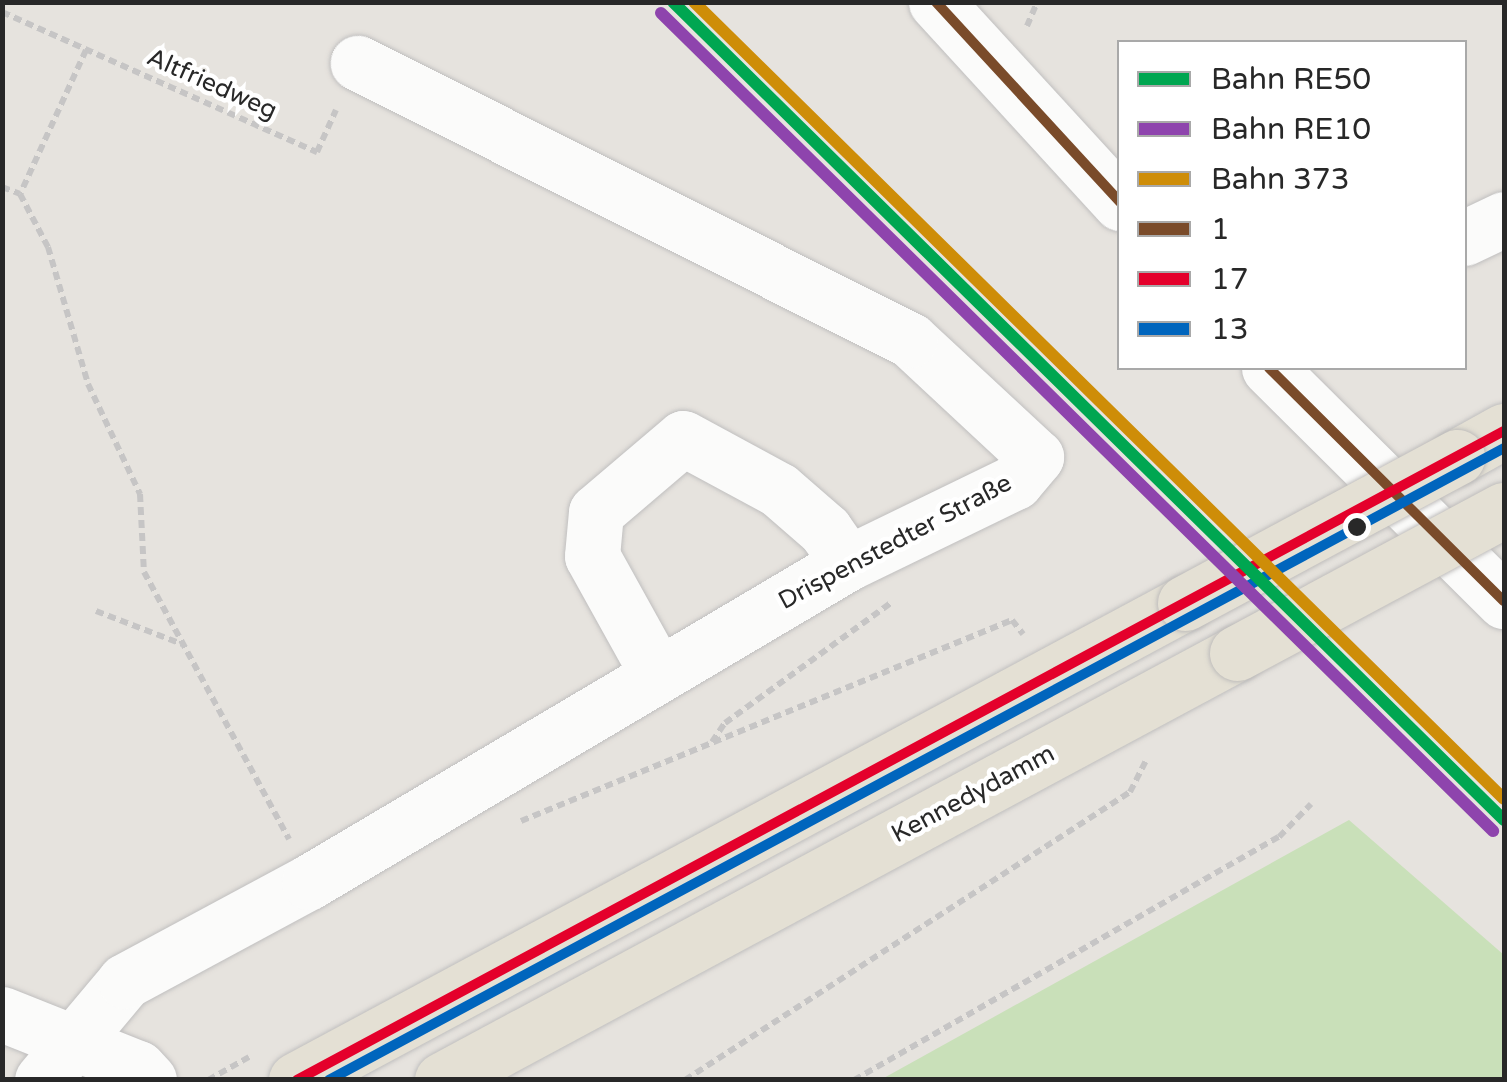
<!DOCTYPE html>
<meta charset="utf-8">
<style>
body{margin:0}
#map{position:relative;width:1507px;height:1082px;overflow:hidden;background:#e6e3de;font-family:"Varela Round",sans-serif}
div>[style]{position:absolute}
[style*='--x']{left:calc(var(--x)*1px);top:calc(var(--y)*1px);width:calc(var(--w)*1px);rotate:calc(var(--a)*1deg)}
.green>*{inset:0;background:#c9e0b9}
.path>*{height:6px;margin-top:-3px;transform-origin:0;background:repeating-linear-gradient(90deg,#c6c5c5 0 8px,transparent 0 13px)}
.roads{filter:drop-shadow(0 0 2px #c0bfbf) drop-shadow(0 0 2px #c0bfbf)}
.minor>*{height:55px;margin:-27.5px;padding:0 27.5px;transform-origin:27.5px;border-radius:27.5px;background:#fbfbfa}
.major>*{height:55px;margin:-27.5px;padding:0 27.5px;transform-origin:27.5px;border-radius:27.5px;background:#e4e0d4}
.bridges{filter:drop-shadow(0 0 2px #bfbdbc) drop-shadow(0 0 2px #bfbdbc)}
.major-bridge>*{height:55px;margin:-27.5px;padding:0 27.5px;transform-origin:27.5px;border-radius:27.5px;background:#e4e0d4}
.bus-1>*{height:10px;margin:-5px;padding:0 5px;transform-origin:5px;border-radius:5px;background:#7a4b2a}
.bus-2>*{height:10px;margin:-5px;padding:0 5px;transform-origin:5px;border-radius:5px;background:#e4002b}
.bus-3>*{height:10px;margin:-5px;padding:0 5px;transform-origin:5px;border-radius:5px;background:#0065bd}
.rail-1>*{height:12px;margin:-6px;padding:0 6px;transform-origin:6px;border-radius:6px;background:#00a651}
.rail-2>*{height:12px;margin:-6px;padding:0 6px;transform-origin:6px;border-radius:6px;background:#8e44ad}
.rail-3>*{height:12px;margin:-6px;padding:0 6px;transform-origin:6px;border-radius:6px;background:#ce8d08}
.dots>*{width:28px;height:28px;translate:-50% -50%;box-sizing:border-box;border:5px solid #fff;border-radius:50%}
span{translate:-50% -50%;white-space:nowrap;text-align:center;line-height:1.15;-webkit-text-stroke:9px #fff;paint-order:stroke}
.street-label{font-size:25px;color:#282828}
.frame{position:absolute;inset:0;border:5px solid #282828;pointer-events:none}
.legend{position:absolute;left:1117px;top:40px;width:350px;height:330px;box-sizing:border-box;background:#fff;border:2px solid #a9a9a9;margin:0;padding:12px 18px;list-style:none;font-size:30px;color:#282828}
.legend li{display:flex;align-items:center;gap:20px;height:50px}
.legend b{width:50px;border:2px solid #a9a9a9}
</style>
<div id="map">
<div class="green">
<i style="clip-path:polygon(1349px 820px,1504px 955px,1504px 1079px,882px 1079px)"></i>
</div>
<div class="path">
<i style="--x:2;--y:12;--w:345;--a:24"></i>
<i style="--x:317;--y:152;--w:46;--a:-65.7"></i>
<i style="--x:1027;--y:26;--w:26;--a:-67"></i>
<i style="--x:86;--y:50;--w:158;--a:114.6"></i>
<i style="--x:20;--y:194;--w:60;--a:62.2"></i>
<i style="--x:48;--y:247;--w:143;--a:73.7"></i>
<i style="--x:88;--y:384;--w:122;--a:64.7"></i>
<i style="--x:140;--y:494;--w:78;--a:87.1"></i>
<i style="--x:144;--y:572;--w:304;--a:61.5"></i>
<i style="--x:2;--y:187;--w:19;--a:21"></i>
<i style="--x:96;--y:611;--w:92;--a:21"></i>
<i style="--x:712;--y:742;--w:23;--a:-56"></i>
<i style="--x:725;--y:723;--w:205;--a:-35.9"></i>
<i style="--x:521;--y:821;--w:531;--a:-22.26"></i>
<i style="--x:1012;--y:620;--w:18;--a:52"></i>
<i style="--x:208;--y:1080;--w:47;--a:-29.3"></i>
<i style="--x:685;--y:1080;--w:530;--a:-32.91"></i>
<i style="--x:1130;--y:792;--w:34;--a:-63"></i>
<i style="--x:854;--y:1080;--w:490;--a:-29.8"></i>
<i style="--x:1279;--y:837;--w:46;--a:-45.9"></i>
</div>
<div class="roads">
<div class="minor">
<i style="--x:936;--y:2;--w:273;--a:47.5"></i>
<i style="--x:1464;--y:238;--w:44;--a:-25.4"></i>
<i style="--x:1269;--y:368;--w:331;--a:44.8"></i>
<i style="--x:658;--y:675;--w:136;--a:-119"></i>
<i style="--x:592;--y:556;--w:44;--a:-84.8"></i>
<i style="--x:596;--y:512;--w:114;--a:-40.4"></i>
<i style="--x:683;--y:438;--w:109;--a:28.4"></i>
<i style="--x:779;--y:490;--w:61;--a:41"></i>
<i style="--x:825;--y:530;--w:40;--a:55.1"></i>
<i style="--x:2;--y:1014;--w:146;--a:21.7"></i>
<i style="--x:138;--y:1068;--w:16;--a:47"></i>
<i style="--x:42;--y:1080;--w:129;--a:-50"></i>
<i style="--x:125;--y:981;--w:209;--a:-28.3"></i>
<i style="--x:309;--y:882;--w:626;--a:-30.62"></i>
<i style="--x:848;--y:563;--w:186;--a:-25.9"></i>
<i style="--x:1015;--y:482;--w:33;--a:-50"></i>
<i style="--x:1036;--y:457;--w:172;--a:-137.1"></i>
<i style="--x:910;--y:340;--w:618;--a:-153.35"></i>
</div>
<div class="major">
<i style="--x:1457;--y:457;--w:54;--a:-29"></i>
<i style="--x:296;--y:1080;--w:1009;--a:-28.22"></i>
<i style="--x:442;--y:1080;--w:902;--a:-28.24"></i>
</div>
</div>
<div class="bridges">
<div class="major-bridge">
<i style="--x:1185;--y:603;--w:309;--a:-28.2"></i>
<i style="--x:1237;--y:653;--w:303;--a:-28.2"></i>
</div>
</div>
<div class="bus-1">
<i style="--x:936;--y:2;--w:272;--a:47.4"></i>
<i style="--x:1269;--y:368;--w:331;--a:44.8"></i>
</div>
<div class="bus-2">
<i style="--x:297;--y:1080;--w:1370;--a:-28.27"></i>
</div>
<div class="bus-3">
<i style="--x:329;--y:1080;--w:1334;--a:-28.27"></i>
</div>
<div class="rail-1">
<i style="--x:673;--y:2;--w:1166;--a:44.55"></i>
</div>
<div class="rail-2">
<i style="--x:661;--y:13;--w:1167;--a:44.51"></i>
</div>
<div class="rail-3">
<i style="--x:694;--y:2;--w:1136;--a:44.54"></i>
</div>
<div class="dots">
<i style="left:1357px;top:527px;background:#282828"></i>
</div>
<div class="street-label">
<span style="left:212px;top:84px;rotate:24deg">Altfriedweg</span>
<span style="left:895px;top:542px;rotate:-28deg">Drispenstedter Straße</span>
<span style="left:973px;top:794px;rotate:-28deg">Kennedydamm</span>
</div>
<div class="frame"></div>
<ul class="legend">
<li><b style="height:12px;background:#00a651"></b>Bahn RE50</li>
<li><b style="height:12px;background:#8e44ad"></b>Bahn RE10</li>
<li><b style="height:12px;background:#ce8d08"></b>Bahn 373</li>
<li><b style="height:12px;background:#7a4b2a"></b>1</li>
<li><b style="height:12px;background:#e4002b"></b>17</li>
<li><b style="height:12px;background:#0065bd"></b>13</li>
</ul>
</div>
